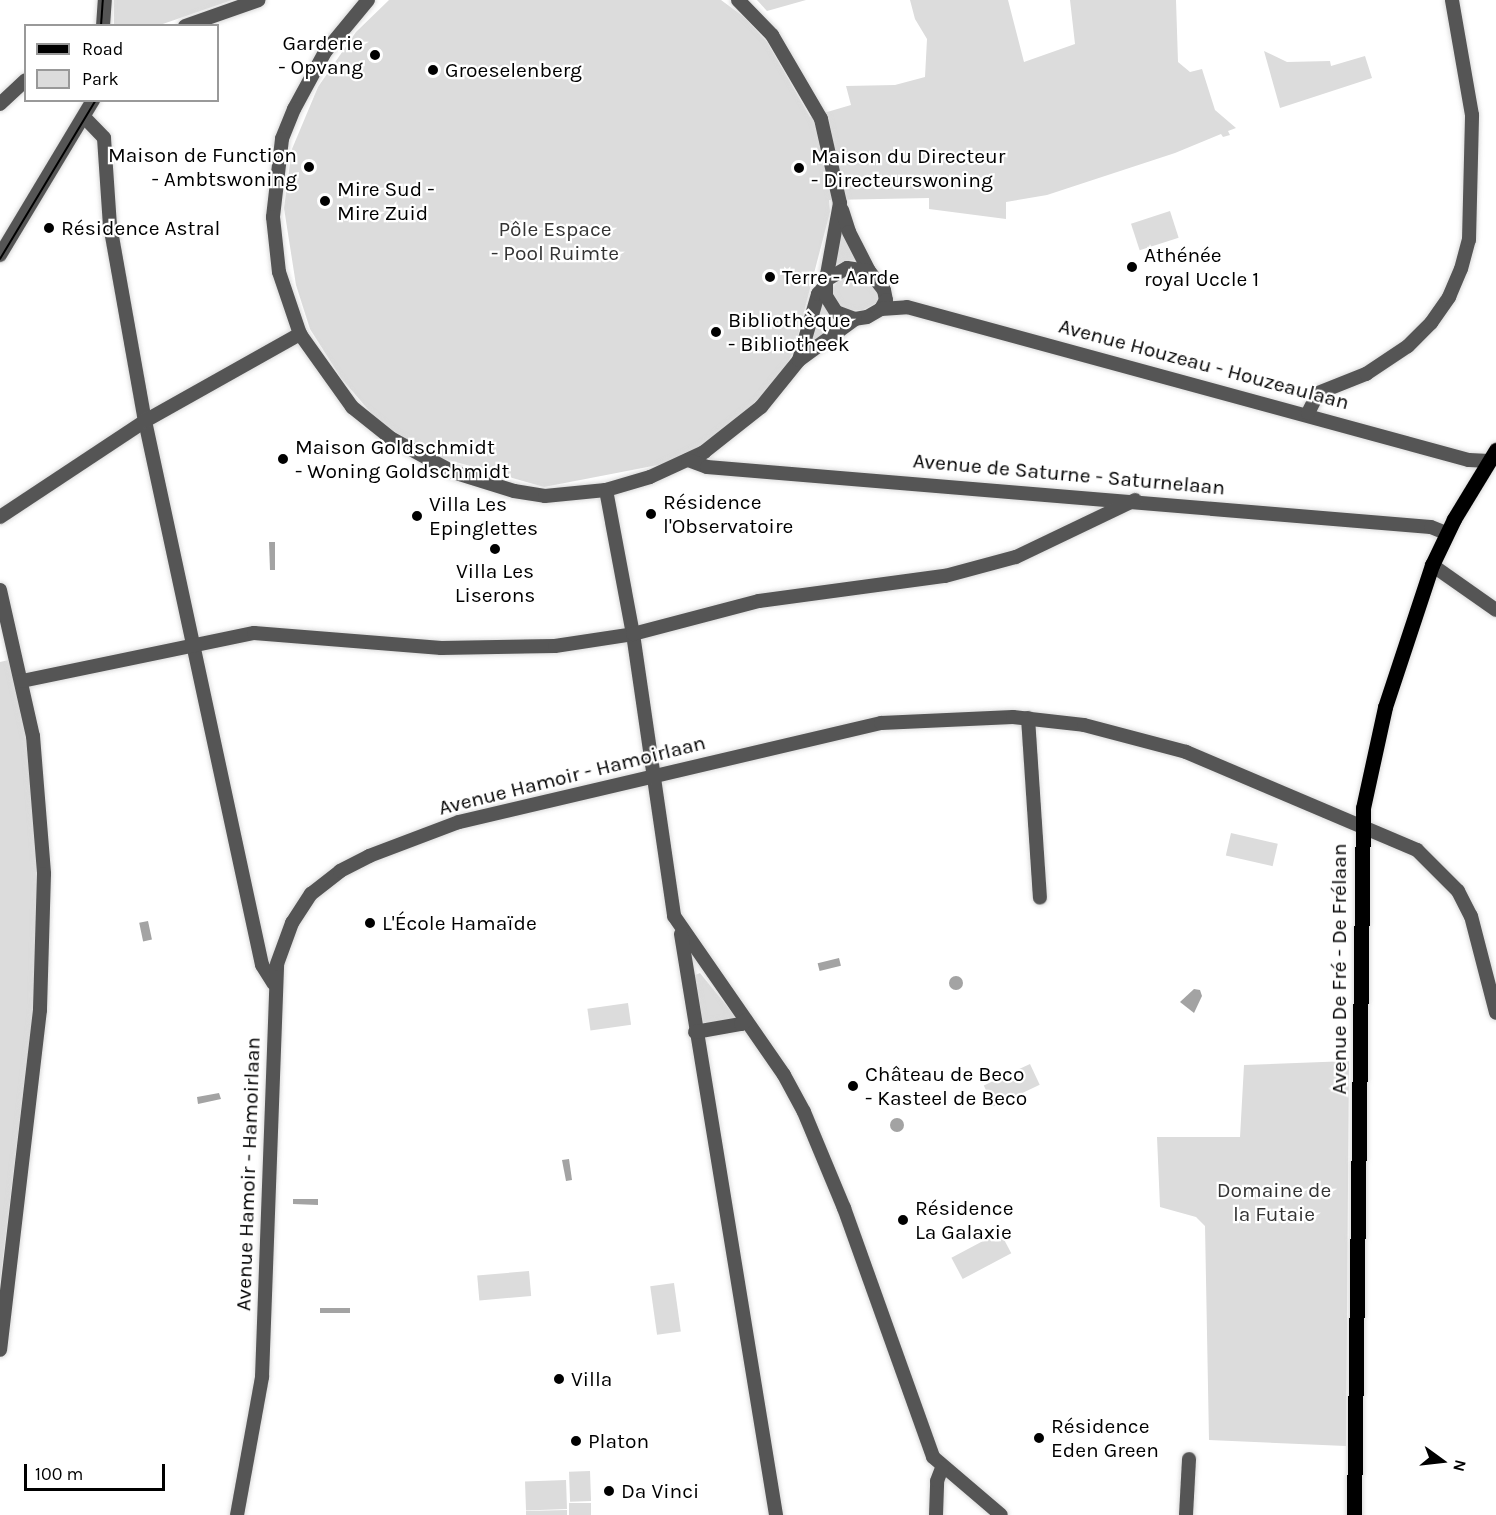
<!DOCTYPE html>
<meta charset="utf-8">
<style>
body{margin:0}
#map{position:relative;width:1496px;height:1515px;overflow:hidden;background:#fff;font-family:Karla,sans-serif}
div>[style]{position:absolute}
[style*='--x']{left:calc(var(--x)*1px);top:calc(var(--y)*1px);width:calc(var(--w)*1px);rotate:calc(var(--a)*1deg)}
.green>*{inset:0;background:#dcdcdc;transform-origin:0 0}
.water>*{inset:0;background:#a3a3a3;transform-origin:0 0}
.round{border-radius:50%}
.roads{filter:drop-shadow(0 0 2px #dbdbdb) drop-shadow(0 0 2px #dbdbdb)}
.minor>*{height:14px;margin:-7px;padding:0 7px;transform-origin:7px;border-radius:7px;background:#555}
.major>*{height:15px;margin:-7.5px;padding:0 7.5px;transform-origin:7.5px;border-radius:7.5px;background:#000}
.tram>*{height:1.5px;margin:-0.75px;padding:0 0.75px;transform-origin:0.75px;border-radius:0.75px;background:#000}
.dots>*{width:16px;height:16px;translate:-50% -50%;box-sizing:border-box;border:3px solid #fff;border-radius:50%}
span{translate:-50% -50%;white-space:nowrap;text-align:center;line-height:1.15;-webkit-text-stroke:4.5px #fff;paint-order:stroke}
.poi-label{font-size:21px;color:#000}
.right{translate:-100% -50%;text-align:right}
.left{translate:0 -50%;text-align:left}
.park-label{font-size:21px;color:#333}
.street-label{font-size:21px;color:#000}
.legend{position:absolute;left:24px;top:24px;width:195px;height:78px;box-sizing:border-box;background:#fff;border:2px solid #999;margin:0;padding:8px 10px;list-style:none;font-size:18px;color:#000}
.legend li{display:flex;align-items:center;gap:12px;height:30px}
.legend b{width:30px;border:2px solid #999}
.north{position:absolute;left:1412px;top:1431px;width:60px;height:60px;-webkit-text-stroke:4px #fff;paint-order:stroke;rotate:105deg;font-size:16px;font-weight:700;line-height:24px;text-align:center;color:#000}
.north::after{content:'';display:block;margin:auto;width:21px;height:27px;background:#000;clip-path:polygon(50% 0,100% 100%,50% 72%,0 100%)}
.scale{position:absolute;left:24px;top:1464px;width:141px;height:27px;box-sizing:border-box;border:3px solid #000;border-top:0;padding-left:8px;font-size:18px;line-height:21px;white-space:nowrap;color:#000;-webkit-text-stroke:4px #fff;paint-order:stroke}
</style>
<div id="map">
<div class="green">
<i style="clip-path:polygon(114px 0,232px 0,157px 26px,114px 25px)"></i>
<i style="clip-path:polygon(389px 0,721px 0,744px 17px,767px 42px,810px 117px,851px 105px,846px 86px,895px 85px,925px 77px,927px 39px,915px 19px,910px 0,1008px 0,1024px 62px,1075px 44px,1070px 0,1176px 0,1178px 62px,1190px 72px,1202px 69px,1215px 110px,1236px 128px,1228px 131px,1230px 135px,1223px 137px,1221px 134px,1175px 153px,1047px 195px,1006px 202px,1006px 219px,929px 209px,929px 198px,829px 200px,830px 212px,794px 350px,783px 372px,753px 409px,702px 447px,663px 464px,544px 487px,431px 455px,378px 421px,341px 378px,310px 329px,296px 285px,284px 208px,292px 149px,318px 87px,356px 32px)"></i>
<i style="clip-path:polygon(757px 0,806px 0,767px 11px)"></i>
<i style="clip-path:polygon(1264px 51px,1287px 62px,1330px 61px,1331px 66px,1365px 56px,1372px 78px,1280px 108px)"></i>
<i style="left:1170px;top:211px;width:28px;height:41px;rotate:72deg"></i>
<i style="clip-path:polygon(841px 230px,856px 259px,833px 265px)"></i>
<i style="clip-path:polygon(843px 274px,870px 281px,880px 296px,878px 302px,863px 310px,843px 311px,833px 300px,832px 289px)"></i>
<i style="clip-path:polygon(820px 297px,843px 323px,811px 343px)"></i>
<i style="clip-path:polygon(13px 659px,24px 720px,37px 841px,37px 978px,0 1282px,0 662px)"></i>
<i style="left:1231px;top:833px;width:48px;height:23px;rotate:13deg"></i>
<i style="clip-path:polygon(700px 973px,735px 1016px,735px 1019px,702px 1028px,693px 976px)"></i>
<i style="left:628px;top:1003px;width:22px;height:41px;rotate:82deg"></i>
<i style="clip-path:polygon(1349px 1061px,1346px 1446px,1209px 1440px,1205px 1226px,1196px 1217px,1160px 1207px,1157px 1137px,1240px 1137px,1244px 1065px)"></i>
<i style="left:1030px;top:1064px;width:23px;height:51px;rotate:65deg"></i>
<i style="left:1000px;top:1232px;width:24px;height:55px;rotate:62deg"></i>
<i style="left:529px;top:1271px;width:25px;height:52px;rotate:85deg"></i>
<i style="left:674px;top:1283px;width:49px;height:24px;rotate:82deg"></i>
<i style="left:590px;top:1471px;width:30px;height:21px;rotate:88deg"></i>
<i style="left:566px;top:1480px;width:29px;height:41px;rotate:88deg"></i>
<i style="left:569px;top:1503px;width:22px;height:12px"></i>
<i style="clip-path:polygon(567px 1510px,567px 1515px,526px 1515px,526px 1511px)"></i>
</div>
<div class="water">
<i style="clip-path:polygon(269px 542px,275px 542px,275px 570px,270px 570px)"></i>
<i style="left:148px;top:921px;width:19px;height:9px;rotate:78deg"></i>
<i style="left:839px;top:958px;width:8px;height:22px;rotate:76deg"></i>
<i class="round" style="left:949px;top:976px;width:14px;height:14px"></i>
<i style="clip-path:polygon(1194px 989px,1200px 990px,1202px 996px,1194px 1013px,1180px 1002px)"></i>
<i style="clip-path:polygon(219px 1093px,221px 1099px,198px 1104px,197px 1097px)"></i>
<i class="round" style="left:890px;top:1118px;width:14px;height:14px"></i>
<i style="clip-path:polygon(569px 1159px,572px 1180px,566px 1181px,562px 1160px)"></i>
<i style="clip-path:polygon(293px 1199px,318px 1199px,318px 1205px,293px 1204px)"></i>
<i style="left:350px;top:1308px;width:5px;height:30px;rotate:90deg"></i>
</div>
<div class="roads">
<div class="minor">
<i style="--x:368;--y:0;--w:67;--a:129.6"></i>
<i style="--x:325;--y:52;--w:65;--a:118.5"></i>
<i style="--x:294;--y:109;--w:32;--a:112"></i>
<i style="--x:282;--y:139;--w:79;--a:96.6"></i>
<i style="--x:273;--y:217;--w:55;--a:83.8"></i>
<i style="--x:279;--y:272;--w:65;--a:71.3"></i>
<i style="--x:300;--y:334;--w:90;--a:54.5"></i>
<i style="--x:352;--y:407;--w:51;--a:38.7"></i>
<i style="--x:392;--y:439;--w:69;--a:28.4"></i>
<i style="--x:453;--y:472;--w:64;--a:17.3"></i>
<i style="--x:514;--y:491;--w:31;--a:9"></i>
<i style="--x:545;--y:496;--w:61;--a:-5.6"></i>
<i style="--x:606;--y:490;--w:46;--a:-16.5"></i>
<i style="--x:650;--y:477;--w:60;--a:-24.8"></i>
<i style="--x:704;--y:452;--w:73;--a:-38.3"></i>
<i style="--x:761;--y:407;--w:60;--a:-51"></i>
<i style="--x:799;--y:360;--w:69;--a:-73.9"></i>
<i style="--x:818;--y:294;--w:9;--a:-49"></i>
<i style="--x:738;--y:0;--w:49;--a:45.8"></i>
<i style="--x:772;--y:35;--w:97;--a:59.7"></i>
<i style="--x:821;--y:119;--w:86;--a:77.3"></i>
<i style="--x:840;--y:203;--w:78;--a:100.3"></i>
<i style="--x:103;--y:26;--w:26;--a:-86"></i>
<i style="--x:185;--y:26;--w:78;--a:-19.4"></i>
<i style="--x:0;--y:104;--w:35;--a:-43"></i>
<i style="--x:84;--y:117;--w:29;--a:46"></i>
<i style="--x:104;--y:138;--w:87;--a:86.1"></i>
<i style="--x:110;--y:225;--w:199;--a:79.9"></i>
<i style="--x:145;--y:421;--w:556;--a:77.86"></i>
<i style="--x:262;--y:965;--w:22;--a:58"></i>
<i style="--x:842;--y:210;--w:23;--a:72"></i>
<i style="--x:849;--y:232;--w:44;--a:62.9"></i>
<i style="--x:869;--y:271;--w:24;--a:52"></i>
<i style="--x:884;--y:290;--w:10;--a:79"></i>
<i style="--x:886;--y:300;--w:10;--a:119"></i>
<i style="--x:881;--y:309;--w:16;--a:150"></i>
<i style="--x:867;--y:317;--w:12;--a:171"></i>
<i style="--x:855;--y:319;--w:20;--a:-160"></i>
<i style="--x:836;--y:312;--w:19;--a:-122"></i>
<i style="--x:826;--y:296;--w:16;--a:-90"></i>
<i style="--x:826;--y:280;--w:24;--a:-30"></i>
<i style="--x:847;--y:268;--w:22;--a:8"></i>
<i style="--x:0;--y:255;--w:181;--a:-59"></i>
<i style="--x:881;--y:309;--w:26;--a:-4"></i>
<i style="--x:907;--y:307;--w:582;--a:15.23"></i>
<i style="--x:1469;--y:460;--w:20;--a:3"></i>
<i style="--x:1489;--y:461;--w:9;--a:-36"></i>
<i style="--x:799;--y:360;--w:69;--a:-36.2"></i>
<i style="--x:1308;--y:413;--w:22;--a:-63"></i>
<i style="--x:1318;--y:393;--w:52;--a:-21.6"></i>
<i style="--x:1366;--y:374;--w:50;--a:-33.7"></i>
<i style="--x:1408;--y:346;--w:33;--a:-45"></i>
<i style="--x:1431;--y:323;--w:32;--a:-55"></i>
<i style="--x:1449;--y:297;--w:30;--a:-67"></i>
<i style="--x:1461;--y:269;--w:30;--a:-75"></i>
<i style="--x:1469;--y:240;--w:125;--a:-88.6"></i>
<i style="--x:1472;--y:115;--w:117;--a:-99.9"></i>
<i style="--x:688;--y:460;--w:20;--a:20"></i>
<i style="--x:707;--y:467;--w:726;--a:4.74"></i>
<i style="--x:1431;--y:527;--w:16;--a:22"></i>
<i style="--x:606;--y:490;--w:147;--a:79.4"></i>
<i style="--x:633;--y:634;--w:285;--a:81.7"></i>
<i style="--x:674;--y:916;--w:193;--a:55.3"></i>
<i style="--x:784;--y:1075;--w:42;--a:61.6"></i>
<i style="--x:804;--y:1112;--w:104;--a:67.4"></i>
<i style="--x:844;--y:1208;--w:264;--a:70.3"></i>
<i style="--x:933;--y:1457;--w:89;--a:40.5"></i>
<i style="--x:0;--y:517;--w:174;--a:-33.5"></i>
<i style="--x:145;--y:421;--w:178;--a:-29.3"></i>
<i style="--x:1432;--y:565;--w:78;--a:35.1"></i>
<i style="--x:0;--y:590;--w:150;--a:77.3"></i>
<i style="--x:33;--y:736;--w:138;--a:85.4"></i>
<i style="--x:44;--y:874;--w:136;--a:91.7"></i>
<i style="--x:40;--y:1010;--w:342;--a:96.7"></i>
<i style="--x:22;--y:681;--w:237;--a:-11.7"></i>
<i style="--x:254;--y:633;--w:188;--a:4.6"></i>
<i style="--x:441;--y:648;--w:114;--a:-1"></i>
<i style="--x:555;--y:646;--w:79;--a:-8.7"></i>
<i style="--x:633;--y:634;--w:130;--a:-14.7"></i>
<i style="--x:759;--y:601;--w:188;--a:-7.7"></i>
<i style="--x:945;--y:576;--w:73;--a:-15"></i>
<i style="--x:1016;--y:557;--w:132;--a:-25.6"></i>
<i style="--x:1028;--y:718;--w:180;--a:86.2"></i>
<i style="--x:681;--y:934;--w:589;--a:80.71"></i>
<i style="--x:695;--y:1032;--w:47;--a:-9.9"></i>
<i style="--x:741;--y:1024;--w:6;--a:-39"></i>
<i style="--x:237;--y:1515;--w:140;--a:-79.7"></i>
<i style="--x:262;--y:1377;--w:413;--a:-87.9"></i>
<i style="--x:277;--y:964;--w:44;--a:-69.9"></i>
<i style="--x:292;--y:923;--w:35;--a:-57"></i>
<i style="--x:311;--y:894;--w:37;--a:-38"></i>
<i style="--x:340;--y:871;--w:33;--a:-27"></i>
<i style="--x:369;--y:856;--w:96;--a:-20.7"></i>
<i style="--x:459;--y:822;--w:433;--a:-13.2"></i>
<i style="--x:881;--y:723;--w:132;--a:-2.6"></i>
<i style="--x:1013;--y:717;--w:71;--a:6.4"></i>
<i style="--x:1084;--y:725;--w:106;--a:14.8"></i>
<i style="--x:1186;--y:752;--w:251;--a:23"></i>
<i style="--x:1417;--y:850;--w:58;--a:45"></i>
<i style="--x:1458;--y:891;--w:28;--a:63"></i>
<i style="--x:1471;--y:916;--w:100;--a:75.5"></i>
<i style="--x:936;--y:1515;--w:34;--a:-88"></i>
<i style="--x:937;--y:1481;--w:14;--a:-69"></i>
<i style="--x:1186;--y:1515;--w:56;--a:-86.9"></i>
</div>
<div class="major">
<i style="--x:1354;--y:1515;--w:707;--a:-89.27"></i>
<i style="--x:1363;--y:808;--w:103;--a:-77.7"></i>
<i style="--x:1385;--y:707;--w:150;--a:-71.7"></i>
<i style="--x:1432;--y:565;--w:51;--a:-64.4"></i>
<i style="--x:1454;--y:519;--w:81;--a:-58.7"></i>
</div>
</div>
<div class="tram">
<i style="--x:101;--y:26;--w:26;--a:-86"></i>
<i style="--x:0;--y:259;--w:186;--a:-58.9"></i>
</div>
<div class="dots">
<i style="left:375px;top:55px;background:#000"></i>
<i style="left:433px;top:70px;background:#000"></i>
<i style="left:309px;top:167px;background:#000"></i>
<i style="left:799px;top:168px;background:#000"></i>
<i style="left:325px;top:201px;background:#000"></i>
<i style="left:49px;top:228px;background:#000"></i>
<i style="left:1132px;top:267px;background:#000"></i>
<i style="left:770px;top:277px;background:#000"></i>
<i style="left:716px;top:332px;background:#000"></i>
<i style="left:283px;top:459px;background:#000"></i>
<i style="left:651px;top:514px;background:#000"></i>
<i style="left:417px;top:516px;background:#000"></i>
<i style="left:495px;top:549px;background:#000"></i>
<i style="left:370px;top:923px;background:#000"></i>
<i style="left:853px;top:1086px;background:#000"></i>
<i style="left:903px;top:1220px;background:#000"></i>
<i style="left:559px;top:1379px;background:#000"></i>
<i style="left:1039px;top:1438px;background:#000"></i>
<i style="left:576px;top:1441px;background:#000"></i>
<i style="left:609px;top:1491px;background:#000"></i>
</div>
<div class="poi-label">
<span class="right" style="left:363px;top:55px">Garderie<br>- Opvang</span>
<span class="left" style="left:445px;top:70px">Groeselenberg</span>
<span class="right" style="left:297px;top:167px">Maison de Function<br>- Ambtswoning</span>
<span class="left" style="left:811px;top:168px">Maison du Directeur<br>- Directeurswoning</span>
<span class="left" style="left:337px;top:201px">Mire Sud -<br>Mire Zuid</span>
<span class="left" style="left:61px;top:228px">Résidence Astral</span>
<span class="left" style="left:1144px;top:267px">Athénée<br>royal Uccle 1</span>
<span class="left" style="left:782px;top:277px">Terre - Aarde</span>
<span class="left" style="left:728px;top:332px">Bibliothèque<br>- Bibliotheek</span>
<span class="left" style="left:295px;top:459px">Maison Goldschmidt<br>- Woning Goldschmidt</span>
<span class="left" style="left:663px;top:514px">Résidence<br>l'Observatoire</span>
<span class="left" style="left:429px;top:516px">Villa Les<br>Epinglettes</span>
<span style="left:495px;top:583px">Villa Les<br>Liserons</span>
<span class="left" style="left:382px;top:923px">L'École Hamaïde</span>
<span class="left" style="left:865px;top:1086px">Château de Beco<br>- Kasteel de Beco</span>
<span class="left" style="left:915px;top:1220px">Résidence<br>La Galaxie</span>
<span class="left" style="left:571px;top:1379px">Villa</span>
<span class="left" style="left:1051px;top:1438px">Résidence<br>Eden Green</span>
<span class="left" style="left:588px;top:1441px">Platon</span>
<span class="left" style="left:621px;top:1491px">Da Vinci</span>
</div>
<div class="park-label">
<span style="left:555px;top:241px">Pôle Espace<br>- Pool Ruimte</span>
<span style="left:1274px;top:1202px">Domaine de<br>la Futaie</span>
</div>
<div class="street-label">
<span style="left:1204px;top:364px;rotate:15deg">Avenue Houzeau - Houzeaulaan</span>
<span style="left:1069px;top:474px;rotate:5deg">Avenue de Saturne - Saturnelaan</span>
<span style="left:572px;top:775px;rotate:-14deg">Avenue Hamoir - Hamoirlaan</span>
<span style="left:1339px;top:969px;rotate:-90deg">Avenue De Fré - De Frélaan</span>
<span style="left:248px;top:1174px;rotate:-88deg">Avenue Hamoir - Hamoirlaan</span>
</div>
<ul class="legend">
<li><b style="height:8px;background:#000"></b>Road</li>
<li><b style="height:16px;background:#dcdcdc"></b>Park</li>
</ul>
<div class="north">N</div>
<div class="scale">100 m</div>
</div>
